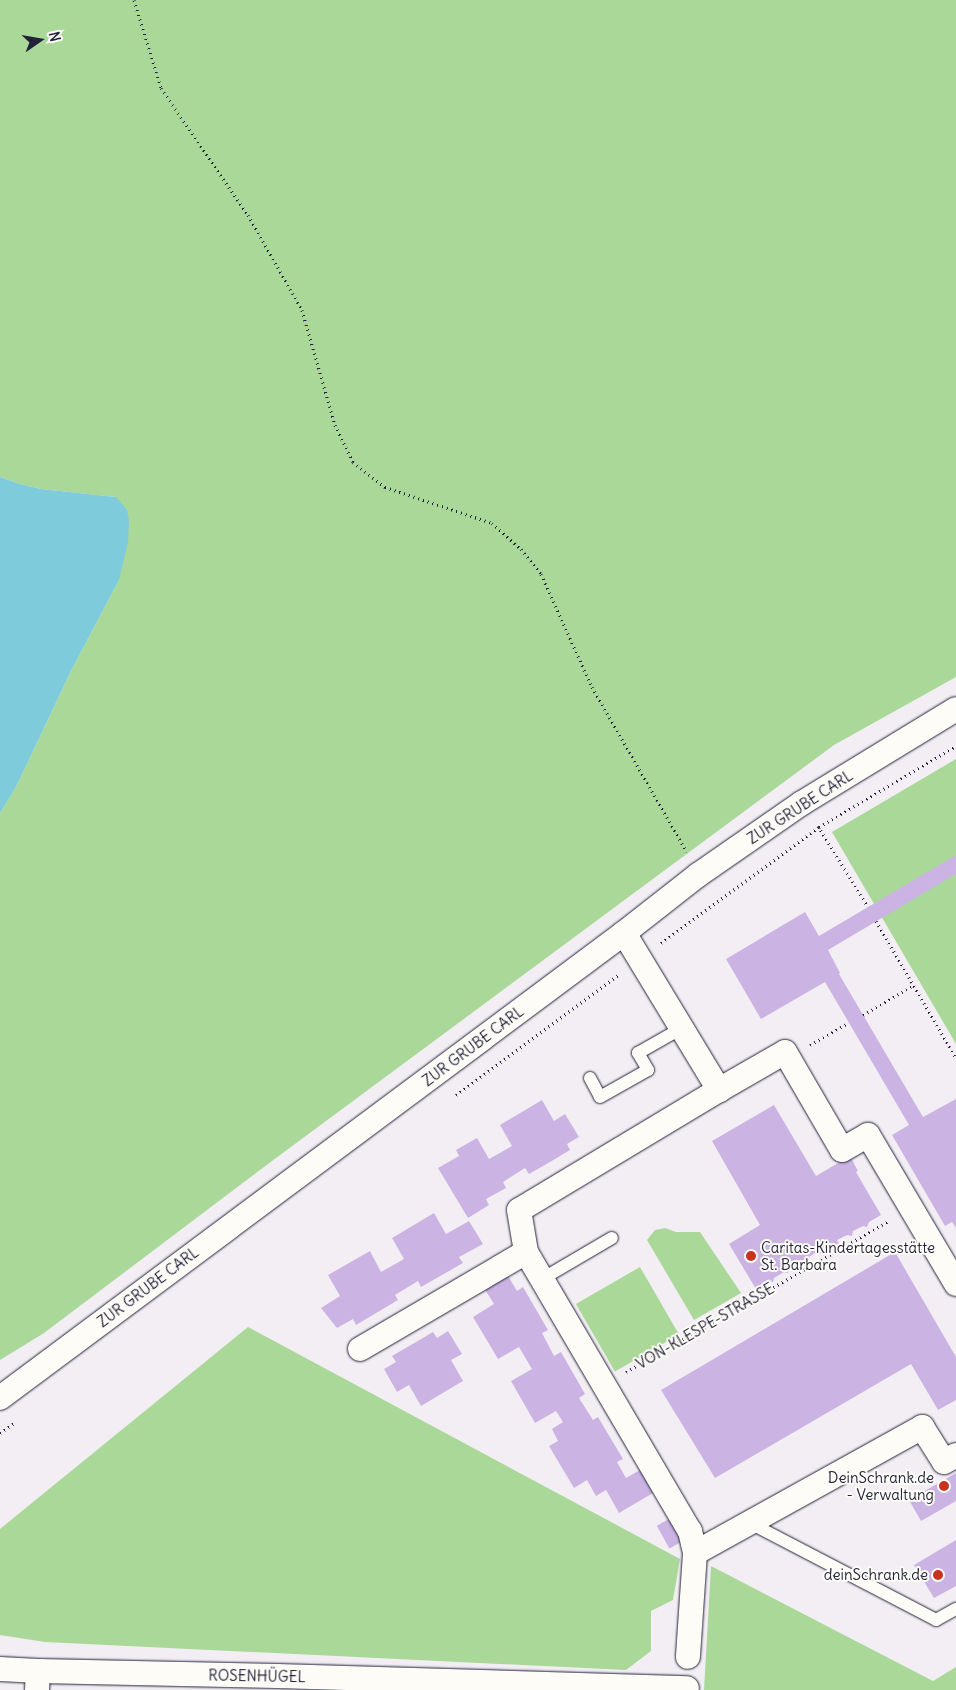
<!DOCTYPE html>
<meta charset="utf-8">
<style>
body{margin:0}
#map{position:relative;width:956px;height:1690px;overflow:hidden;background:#f3eef3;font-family:Delius,sans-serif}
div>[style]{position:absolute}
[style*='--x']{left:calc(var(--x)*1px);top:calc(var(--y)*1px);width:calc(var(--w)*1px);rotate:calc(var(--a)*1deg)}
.green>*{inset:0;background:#a9d899;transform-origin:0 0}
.water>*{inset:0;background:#7dcbdb}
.building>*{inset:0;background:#cbb4e3;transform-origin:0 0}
.path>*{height:3px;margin-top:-1.5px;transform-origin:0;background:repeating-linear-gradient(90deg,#22223b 0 1px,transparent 0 5px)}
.roads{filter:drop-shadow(0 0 1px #22223b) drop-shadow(0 0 1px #22223b)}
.lane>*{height:12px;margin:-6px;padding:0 6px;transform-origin:6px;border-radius:6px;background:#fdfcf7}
.street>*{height:24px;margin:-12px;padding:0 12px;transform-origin:12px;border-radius:12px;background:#fdfcf7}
.dots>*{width:14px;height:14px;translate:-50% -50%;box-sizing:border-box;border:2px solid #fdfcf7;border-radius:50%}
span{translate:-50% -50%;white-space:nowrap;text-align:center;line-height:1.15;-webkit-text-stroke:4px #fdfcf7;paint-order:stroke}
.street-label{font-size:15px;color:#22223b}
.poi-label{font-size:15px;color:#22223b}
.left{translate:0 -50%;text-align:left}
.right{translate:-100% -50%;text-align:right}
.north{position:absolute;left:15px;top:15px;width:50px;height:50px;-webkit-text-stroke:4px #fdfcf7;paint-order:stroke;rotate:77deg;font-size:14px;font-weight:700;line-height:20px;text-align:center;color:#22223b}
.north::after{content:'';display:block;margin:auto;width:18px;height:22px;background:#22223b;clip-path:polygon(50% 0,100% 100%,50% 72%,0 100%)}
</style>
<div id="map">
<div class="green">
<i style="clip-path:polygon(0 0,956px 0,956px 677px,834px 745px,276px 1158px,44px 1333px,0 1360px,0 813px,16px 787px,71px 671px,119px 580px,116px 497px,41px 489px,20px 484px,0 477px)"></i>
<i style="clip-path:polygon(956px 759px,956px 1044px,832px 832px)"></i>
<i style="clip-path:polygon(665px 1228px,676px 1232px,700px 1232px,741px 1293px,694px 1320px,647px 1240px,655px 1230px)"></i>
<i style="left:640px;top:1267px;width:78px;height:74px;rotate:60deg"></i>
<i style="clip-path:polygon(248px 1327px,680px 1559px,673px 1600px,651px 1611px,651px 1651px,626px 1670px,45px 1642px,0 1635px,0 1529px)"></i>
<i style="clip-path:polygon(711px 1566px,933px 1681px,956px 1667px,956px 1690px,704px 1690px)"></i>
</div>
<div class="water">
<i style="clip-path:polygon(0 477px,20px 484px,41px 489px,116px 497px,127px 510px,129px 521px,128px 542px,119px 580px,71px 671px,16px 787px,0 813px)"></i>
</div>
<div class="building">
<i style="clip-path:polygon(956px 855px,956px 874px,828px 950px,840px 973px,839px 974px,923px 1117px,956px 1099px,956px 1228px,952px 1222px,945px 1226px,892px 1135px,909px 1125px,825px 982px,761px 1019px,726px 959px,805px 912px,819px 936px)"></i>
<i style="clip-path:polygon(542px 1100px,554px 1121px,565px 1114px,579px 1137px,567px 1144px,570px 1150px,550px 1162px,529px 1174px,525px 1168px,503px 1182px,506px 1188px,486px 1199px,489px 1205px,468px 1218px,438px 1168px,459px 1156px,456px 1150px,477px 1138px,489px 1159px,512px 1146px,500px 1125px)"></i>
<i style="clip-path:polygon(774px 1105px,816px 1176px,850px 1156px,858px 1171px,856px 1172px,881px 1215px,869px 1222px,867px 1227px,863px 1226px,853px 1231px,852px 1236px,847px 1235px,837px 1240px,839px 1243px,833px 1247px,832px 1244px,822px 1250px,821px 1254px,815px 1253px,806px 1259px,804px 1264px,800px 1262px,790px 1268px,788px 1273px,784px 1272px,774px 1278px,773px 1282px,768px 1281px,756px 1289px,729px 1244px,760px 1225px,712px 1141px)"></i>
<i style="clip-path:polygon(434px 1213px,446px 1234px,469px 1221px,483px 1244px,459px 1257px,463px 1263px,421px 1287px,418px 1281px,395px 1295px,398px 1300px,356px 1325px,353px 1319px,337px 1328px,321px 1308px,340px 1296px,328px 1275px,370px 1251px,381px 1272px,404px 1259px,392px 1238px)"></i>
<i style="clip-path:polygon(895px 1252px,956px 1357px,956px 1400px,938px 1410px,911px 1364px,715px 1478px,661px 1390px)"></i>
<i style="clip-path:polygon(507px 1274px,517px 1291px,523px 1287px,548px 1330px,542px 1333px,554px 1356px,561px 1352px,585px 1394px,579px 1398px,593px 1420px,598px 1417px,623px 1459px,617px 1462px,626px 1478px,640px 1470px,653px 1493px,619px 1513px,606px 1490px,596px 1496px,587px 1480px,574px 1488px,549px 1446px,558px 1441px,552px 1429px,563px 1422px,556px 1411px,535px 1423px,511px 1381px,532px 1369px,519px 1347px,498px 1359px,473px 1317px,494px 1304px,484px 1288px)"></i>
<i style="clip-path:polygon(448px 1331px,462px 1354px,451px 1360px,463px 1381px,421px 1406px,409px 1385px,397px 1392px,384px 1369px,396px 1362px,392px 1356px,433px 1332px,437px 1338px)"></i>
<i style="clip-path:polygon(956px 1473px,956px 1501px,921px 1521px,909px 1500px)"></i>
<i style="left:669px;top:1519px;width:26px;height:14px;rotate:61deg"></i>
<i style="clip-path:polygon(956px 1540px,956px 1586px,934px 1598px,914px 1565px)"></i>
</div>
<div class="path">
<i style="--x:134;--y:0;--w:92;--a:72.9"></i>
<i style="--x:161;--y:88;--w:154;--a:55.6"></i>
<i style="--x:248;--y:215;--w:109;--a:60.4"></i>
<i style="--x:302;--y:310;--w:120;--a:74"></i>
<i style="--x:335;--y:425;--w:41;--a:64.1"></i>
<i style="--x:353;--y:462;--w:41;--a:38"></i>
<i style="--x:385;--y:487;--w:113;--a:18.6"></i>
<i style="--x:492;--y:523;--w:39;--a:42"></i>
<i style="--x:521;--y:549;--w:32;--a:51"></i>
<i style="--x:541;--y:574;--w:124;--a:65.7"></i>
<i style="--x:592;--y:687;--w:190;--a:60.1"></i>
<i style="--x:818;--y:826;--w:95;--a:58.3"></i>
<i style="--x:876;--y:921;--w:159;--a:59.7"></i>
<i style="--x:661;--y:943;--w:196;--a:-36.3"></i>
<i style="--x:819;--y:827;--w:159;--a:-30.6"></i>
<i style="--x:863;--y:1015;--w:59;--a:-30.5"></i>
<i style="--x:810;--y:1045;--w:44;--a:-30.1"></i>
<i style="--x:456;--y:1095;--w:202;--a:-36.5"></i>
<i style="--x:626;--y:1372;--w:303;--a:-29.9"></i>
<i style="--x:0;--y:1433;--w:19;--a:-35"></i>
</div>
<div class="roads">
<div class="lane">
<i style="--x:590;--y:1078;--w:21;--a:62"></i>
<i style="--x:600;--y:1097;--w:55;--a:-29.4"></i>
<i style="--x:648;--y:1070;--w:20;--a:-120"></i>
<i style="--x:638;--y:1053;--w:51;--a:-29.6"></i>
<i style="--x:542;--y:1279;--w:81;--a:-30.4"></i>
<i style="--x:750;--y:1523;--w:210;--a:27.5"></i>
<i style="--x:936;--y:1620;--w:23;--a:-29"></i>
</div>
<div class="street">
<i style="--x:624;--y:933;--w:184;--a:58.8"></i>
<i style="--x:719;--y:1090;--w:233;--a:149"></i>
<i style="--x:519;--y:1210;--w:43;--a:80.5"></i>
<i style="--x:526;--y:1252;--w:324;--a:59.6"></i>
<i style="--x:690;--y:1531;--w:23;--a:77"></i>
<i style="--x:695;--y:1553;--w:104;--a:93.9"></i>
<i style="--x:719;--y:1090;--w:76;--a:-29.9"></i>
<i style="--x:785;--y:1052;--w:113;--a:59.8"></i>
<i style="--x:842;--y:1150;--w:30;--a:-30"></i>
<i style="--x:868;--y:1135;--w:173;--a:59.4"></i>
<i style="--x:360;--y:1349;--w:192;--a:-30.3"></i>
<i style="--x:0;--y:1398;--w:778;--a:-36.69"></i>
<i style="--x:624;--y:933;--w:94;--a:-38.1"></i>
<i style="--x:698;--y:875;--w:126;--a:-34.7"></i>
<i style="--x:802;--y:803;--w:180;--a:-31.4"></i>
<i style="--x:695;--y:1553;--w:260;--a:-29"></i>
<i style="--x:922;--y:1427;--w:41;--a:57.8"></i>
<i style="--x:944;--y:1462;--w:14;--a:-30"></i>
<i style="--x:0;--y:1669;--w:38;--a:3"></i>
<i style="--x:38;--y:1671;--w:19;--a:93"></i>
<i style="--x:38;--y:1671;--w:239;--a:1.2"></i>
<i style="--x:277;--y:1676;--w:410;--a:1.7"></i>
</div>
</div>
<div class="dots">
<i style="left:751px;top:1256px;background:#c8321e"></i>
<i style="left:944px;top:1486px;background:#c8321e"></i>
<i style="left:938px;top:1575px;background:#c8321e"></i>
</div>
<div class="street-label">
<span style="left:800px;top:807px;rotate:-33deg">ZUR GRUBE CARL</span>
<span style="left:473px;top:1046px;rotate:-37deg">ZUR GRUBE CARL</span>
<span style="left:148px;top:1287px;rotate:-37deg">ZUR GRUBE CARL</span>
<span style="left:705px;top:1326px;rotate:-30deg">VON-KLESPE-STRASSE</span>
<span style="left:257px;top:1676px;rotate:1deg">ROSENHÜGEL</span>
</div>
<div class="poi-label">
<span class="left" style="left:761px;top:1256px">Caritas-Kindertagesstätte<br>St. Barbara</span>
<span class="right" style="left:934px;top:1486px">DeinSchrank.de<br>- Verwaltung</span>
<span class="right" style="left:928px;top:1575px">deinSchrank.de</span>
</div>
<div class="north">N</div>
</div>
